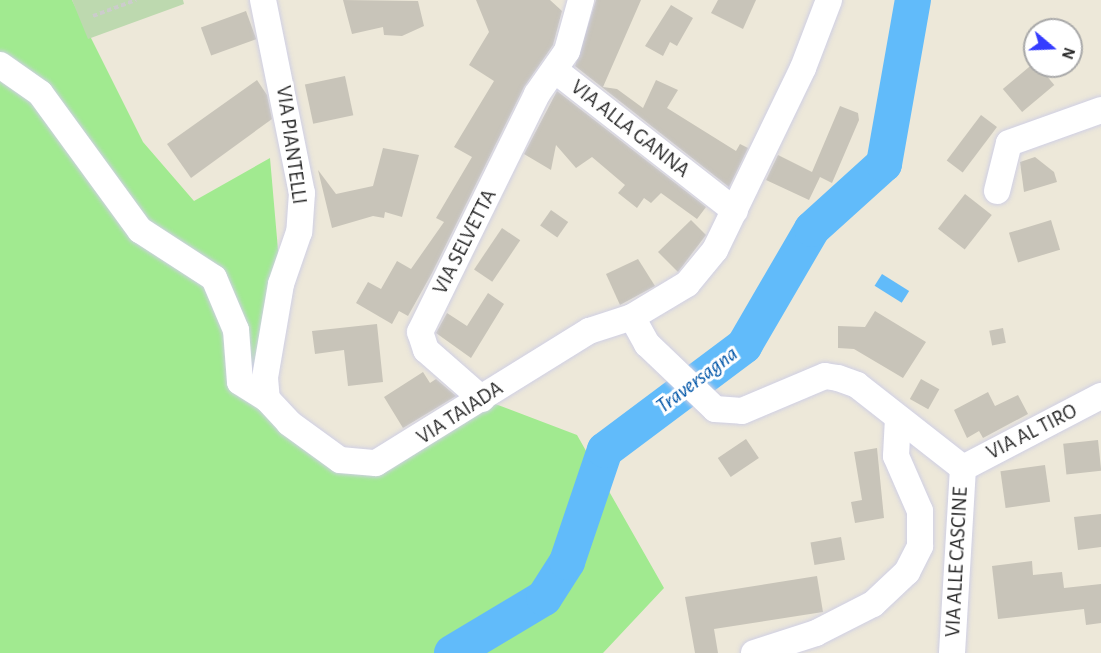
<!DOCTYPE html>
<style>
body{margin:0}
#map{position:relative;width:1101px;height:653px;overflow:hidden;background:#ede8d9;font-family:"Alegreya Sans",sans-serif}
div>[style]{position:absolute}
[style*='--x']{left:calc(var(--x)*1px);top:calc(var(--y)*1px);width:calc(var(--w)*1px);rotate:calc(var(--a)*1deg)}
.green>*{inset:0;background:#a1ea90}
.cemetery>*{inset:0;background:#bdd9af}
.water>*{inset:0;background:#61bbfa;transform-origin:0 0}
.river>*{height:36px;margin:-18px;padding:0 18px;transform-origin:18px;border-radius:18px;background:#61bbfa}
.building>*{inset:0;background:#c8c4b9;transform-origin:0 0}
.path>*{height:4px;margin-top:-2px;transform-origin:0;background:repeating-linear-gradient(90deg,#ccc 0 4.5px,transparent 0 7.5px)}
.roads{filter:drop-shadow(0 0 2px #cfcfe4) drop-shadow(0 0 2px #cfcfe4)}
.minor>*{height:26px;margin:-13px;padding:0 13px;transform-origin:13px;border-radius:13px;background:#fff}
span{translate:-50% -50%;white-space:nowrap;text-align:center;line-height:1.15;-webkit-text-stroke:6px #fff;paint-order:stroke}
.street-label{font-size:21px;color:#292929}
.water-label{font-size:22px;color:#0055a7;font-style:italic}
.north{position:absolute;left:1023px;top:18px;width:60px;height:60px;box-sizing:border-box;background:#fff;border:2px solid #a9a9a9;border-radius:50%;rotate:109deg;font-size:16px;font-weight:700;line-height:24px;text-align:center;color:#292929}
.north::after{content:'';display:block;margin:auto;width:21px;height:27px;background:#353cff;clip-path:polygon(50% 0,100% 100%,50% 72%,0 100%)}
</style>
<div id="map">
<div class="green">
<i style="clip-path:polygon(0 0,72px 0,143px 142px,194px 201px,270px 158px,281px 284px,265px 389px,349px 464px,482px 399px,577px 435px,664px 588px,603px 653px,0 653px)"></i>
</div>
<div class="cemetery">
<i style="clip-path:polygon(72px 0,183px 0,184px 4px,88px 39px)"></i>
</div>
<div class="water">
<i style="left:882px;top:274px;width:32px;height:14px;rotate:32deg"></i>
</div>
<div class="river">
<i style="--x:452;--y:653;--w:107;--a:-30.9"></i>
<i style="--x:544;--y:598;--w:43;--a:-57.4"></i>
<i style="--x:567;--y:562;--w:118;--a:-71.3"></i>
<i style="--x:605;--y:450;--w:174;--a:-36.8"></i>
<i style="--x:744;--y:346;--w:135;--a:-59.8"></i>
<i style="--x:812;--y:229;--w:97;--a:-42.1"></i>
<i style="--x:884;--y:164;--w:167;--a:-80"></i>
</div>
<div class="building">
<i style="clip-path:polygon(343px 0,418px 1px,424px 26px,402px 36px,384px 35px,383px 27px,352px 34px)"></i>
<i style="clip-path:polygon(476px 0,550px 0,562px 11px,553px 45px,524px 87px,432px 273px,408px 316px,399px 311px,392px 324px,356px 303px,368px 282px,381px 289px,397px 261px,411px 269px,444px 222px,436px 218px,472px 157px,454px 147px,494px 81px,469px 65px,489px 32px)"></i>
<i style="clip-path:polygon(596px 0,641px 0,603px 87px,617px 89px,643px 108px,656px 80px,678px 90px,667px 108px,736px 151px,740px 144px,748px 148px,729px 187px,575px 66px)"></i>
<i style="clip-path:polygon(718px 0,756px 0,743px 29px,711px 13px)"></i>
<i style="clip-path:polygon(671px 5px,693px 18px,677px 46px,670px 42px,663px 56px,645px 46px)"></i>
<i style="left:246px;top:11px;width:30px;height:48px;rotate:70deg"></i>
<i style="left:1035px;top:62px;width:30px;height:42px;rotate:50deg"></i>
<i style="left:345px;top:76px;width:40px;height:41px;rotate:78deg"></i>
<i style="clip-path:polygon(257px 80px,267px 95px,272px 119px,191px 178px,167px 144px)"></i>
<i style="clip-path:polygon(557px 91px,706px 207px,697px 219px,661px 193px,651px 203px,644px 198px,637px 208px,618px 193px,625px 185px,592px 157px,576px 168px,556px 145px,551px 170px,524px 154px)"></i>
<i style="clip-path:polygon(840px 106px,858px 113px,859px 120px,832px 183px,820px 177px,809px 200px,766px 180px,778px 155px,812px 172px)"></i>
<i style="left:981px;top:115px;width:20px;height:57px;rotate:37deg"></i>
<i style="clip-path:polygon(383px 148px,419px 155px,402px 217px,385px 212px,384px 218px,373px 216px,332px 228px,318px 170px,336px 194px,373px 186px)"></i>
<i style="clip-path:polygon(1035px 157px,1054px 172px,1057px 182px,1024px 192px,1020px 162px)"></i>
<i style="left:965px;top:194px;width:34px;height:44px;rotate:38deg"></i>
<i style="left:551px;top:210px;width:21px;height:19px;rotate:35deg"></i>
<i style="clip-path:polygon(691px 220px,706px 235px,678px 272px,658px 252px)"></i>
<i style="left:1051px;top:220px;width:31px;height:44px;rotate:73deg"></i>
<i style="left:502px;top:228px;width:22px;height:50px;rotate:34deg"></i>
<i style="clip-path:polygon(638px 259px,655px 286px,620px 305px,606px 274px)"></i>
<i style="clip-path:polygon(488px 293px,504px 304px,471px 358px,436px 333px,447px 313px,467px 326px)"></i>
<i style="clip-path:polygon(875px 311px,926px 342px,903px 378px,854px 349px,838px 348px,838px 326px,865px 327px)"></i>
<i style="clip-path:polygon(377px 324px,383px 382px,348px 386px,344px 350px,315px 354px,312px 331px)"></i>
<i style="left:1003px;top:328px;width:15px;height:14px;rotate:79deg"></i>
<i style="clip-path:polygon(423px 372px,430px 383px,436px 379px,456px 396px,403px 428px,384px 397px)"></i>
<i style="left:921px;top:379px;width:21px;height:23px;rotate:29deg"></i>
<i style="clip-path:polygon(988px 392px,995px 406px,1018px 395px,1028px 414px,983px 438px,979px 431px,967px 438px,954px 410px)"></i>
<i style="left:746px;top:439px;width:23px;height:34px;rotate:56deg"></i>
<i style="left:1098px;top:440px;width:31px;height:35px;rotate:84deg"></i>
<i style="clip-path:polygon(877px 448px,884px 518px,855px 523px,851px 502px,862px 500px,854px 452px)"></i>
<i style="left:1045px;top:465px;width:37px;height:45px;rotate:82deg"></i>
<i style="clip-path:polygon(1101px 514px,1101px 547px,1078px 550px,1074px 517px)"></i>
<i style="left:841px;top:537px;width:23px;height:31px;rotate:80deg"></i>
<i style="clip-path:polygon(1032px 561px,1033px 575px,1062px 572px,1064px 588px,1101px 584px,1101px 623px,1086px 625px,1084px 609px,998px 619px,992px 566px)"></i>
<i style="clip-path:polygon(817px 576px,823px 612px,714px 629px,718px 653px,695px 653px,685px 597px)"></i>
</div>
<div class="path">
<i style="--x:93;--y:16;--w:46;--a:-20.4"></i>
</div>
<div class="roads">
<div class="minor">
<i style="--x:263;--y:0;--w:197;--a:78.6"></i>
<i style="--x:302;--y:193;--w:39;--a:94"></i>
<i style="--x:299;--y:232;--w:55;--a:109.1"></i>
<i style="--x:281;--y:284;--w:95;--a:99.7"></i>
<i style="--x:265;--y:378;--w:21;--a:85"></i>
<i style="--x:267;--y:399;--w:33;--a:47"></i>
<i style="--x:289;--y:423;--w:63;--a:36"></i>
<i style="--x:340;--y:460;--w:36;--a:5"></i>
<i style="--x:376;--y:463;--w:251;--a:-31.8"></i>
<i style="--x:589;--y:331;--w:45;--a:-18"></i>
<i style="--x:829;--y:0;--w:73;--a:110.9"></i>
<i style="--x:803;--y:68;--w:202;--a:115.8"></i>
<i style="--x:715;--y:250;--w:44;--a:129.5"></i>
<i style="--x:687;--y:284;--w:64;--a:149"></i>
<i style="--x:632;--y:317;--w:31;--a:61"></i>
<i style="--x:647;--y:344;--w:94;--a:43.7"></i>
<i style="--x:715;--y:409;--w:27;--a:4"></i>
<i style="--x:742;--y:411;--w:90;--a:-22.9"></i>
<i style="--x:825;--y:376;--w:13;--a:9"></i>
<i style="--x:838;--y:378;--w:20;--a:20"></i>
<i style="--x:857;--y:385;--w:135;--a:38.1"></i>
<i style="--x:0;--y:65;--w:49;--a:35"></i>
<i style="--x:40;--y:93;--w:170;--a:53.9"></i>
<i style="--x:140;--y:230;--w:88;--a:33"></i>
<i style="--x:214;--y:278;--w:56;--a:67.1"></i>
<i style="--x:236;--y:330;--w:52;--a:85.6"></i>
<i style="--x:240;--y:382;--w:32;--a:32"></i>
<i style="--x:556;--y:71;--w:227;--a:38"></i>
<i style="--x:997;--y:191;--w:49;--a:-76"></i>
<i style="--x:1009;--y:143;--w:98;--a:-19.7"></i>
<i style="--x:482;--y:399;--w:74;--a:-138.8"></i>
<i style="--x:426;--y:350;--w:19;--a:-108"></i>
<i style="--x:420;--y:332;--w:265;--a:-63.8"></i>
<i style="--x:537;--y:94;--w:52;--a:-55.1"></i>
<i style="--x:567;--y:51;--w:53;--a:-74.6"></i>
<i style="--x:963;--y:468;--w:156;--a:-27.6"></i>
<i style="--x:754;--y:653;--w:65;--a:-17.9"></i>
<i style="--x:816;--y:633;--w:64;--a:-27"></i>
<i style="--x:873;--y:604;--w:47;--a:-43.3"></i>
<i style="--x:907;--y:572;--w:29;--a:-63"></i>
<i style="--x:920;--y:546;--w:35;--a:-90"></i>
<i style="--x:920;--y:511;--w:60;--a:-113.6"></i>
<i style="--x:896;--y:456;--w:38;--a:-87"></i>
<i style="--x:952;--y:653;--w:185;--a:-86.6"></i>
</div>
</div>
<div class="street-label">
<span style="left:630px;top:129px;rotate:38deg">VIA ALLA GANNA</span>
<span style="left:291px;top:145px;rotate:82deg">VIA PIANTELLI</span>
<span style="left:465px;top:242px;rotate:-63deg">VIA SELVETTA</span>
<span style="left:460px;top:413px;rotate:-33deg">VIA TAIADA</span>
<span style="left:1032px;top:432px;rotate:-27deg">VIA AL TIRO</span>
<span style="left:957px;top:562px;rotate:-87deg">VIA ALLE CASCINE</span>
</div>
<div class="water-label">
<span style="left:697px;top:380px;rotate:-37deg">Traversagna</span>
</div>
<div class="north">N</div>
</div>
